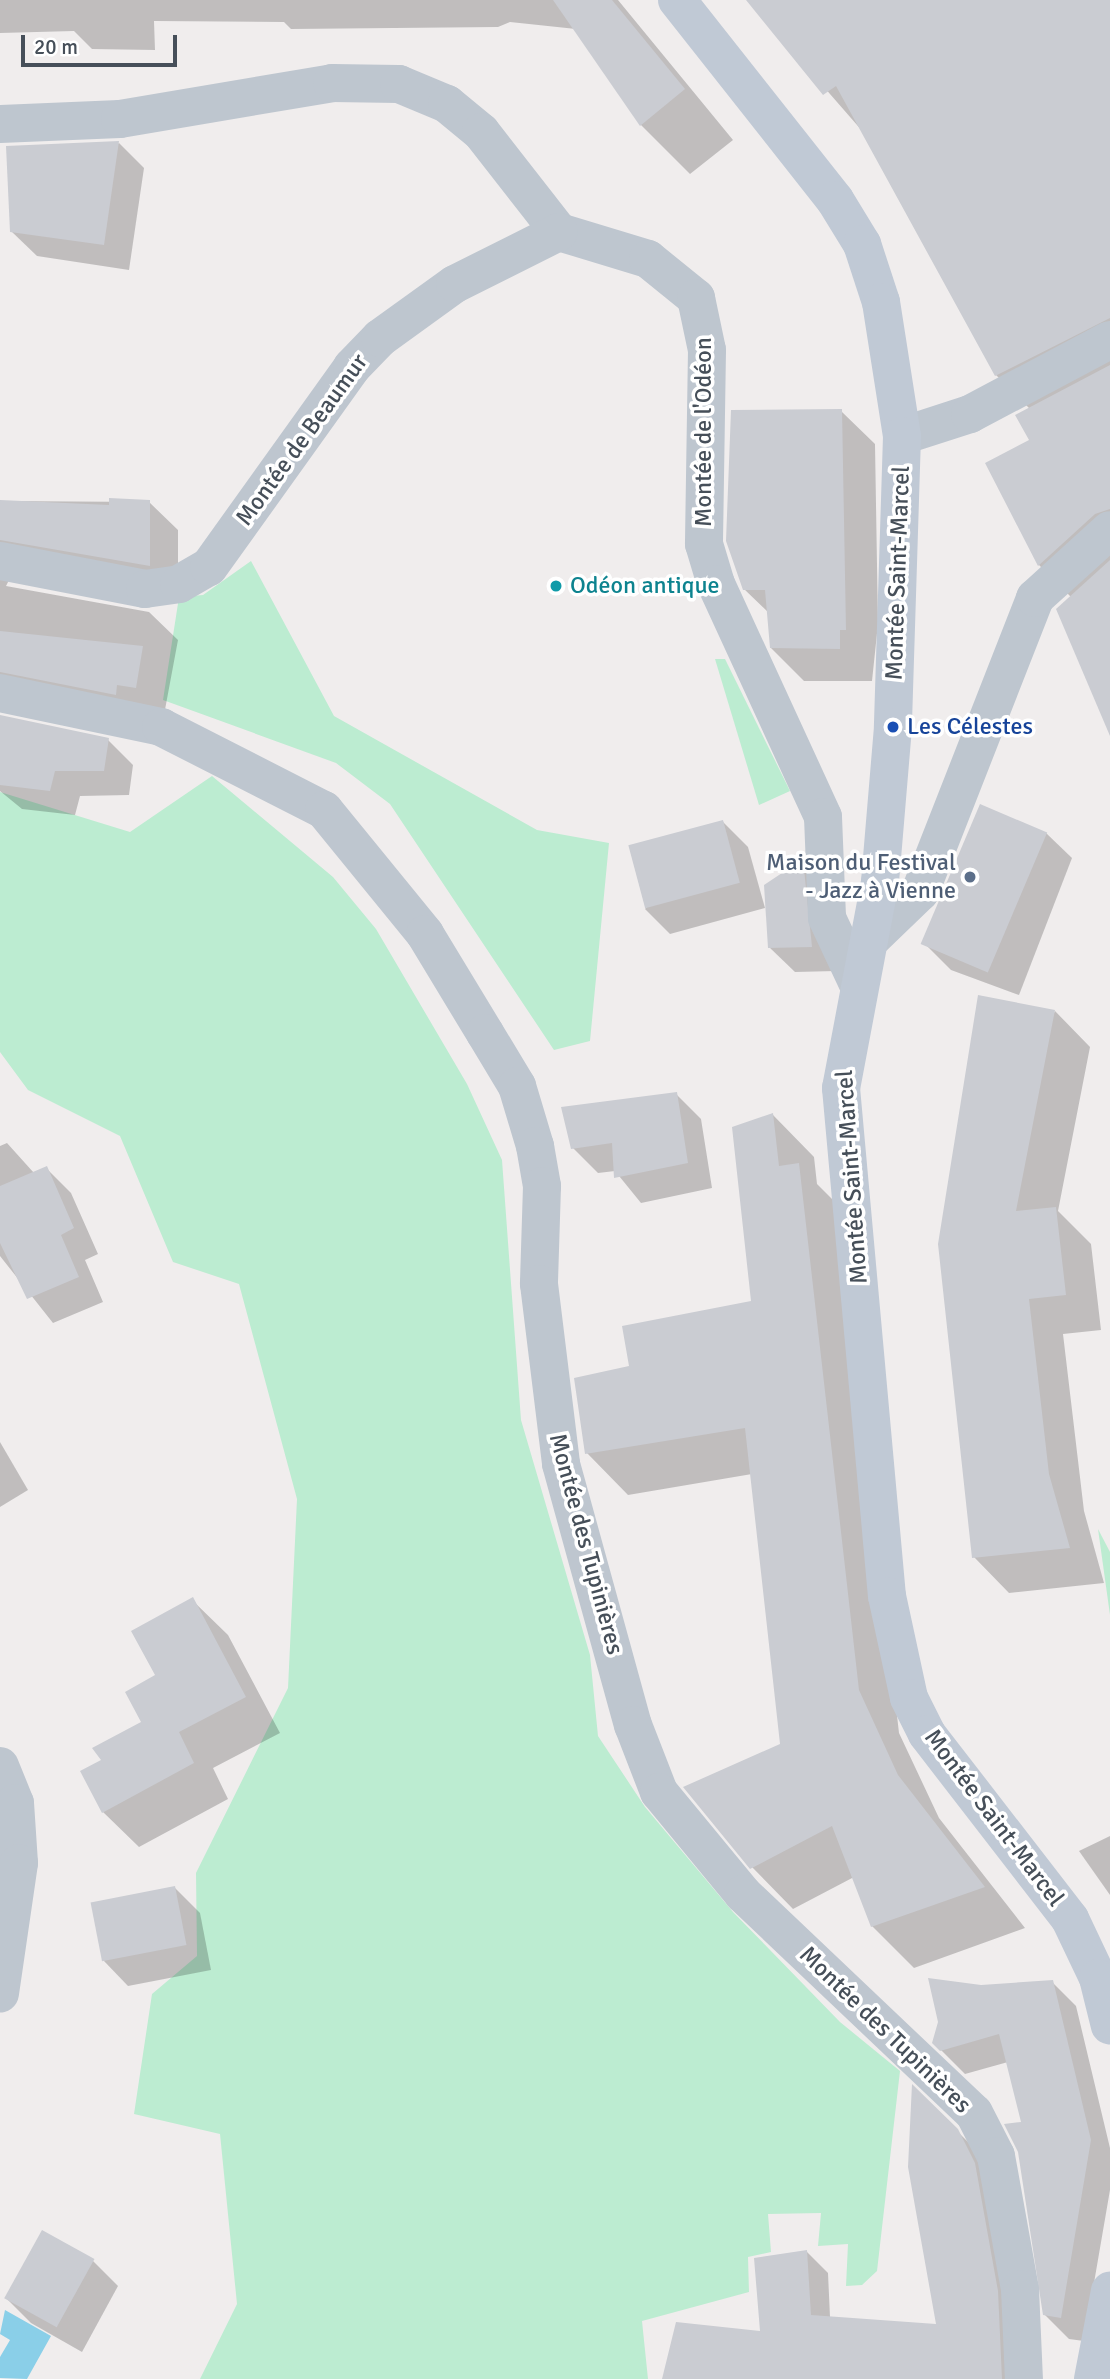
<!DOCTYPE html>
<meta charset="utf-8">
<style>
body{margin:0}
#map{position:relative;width:1110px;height:2379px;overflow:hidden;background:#f0eded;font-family:Signika,sans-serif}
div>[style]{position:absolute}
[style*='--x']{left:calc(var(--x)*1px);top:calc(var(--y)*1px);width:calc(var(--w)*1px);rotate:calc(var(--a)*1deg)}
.green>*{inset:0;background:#bcecd1}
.water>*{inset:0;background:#8acfe8}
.shadow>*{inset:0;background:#0003}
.building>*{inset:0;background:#caccd2;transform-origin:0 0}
.street>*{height:38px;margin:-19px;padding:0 19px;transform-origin:19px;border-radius:19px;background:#bec6cf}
.secondary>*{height:38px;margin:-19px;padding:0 19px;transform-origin:19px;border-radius:19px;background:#c0c9d5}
.dots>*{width:19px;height:19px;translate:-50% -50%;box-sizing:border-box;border:4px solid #fff;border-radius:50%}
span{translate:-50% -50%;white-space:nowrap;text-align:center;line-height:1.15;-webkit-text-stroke:7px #fff;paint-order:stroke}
.street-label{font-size:24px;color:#464f59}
.culture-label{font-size:24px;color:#0d838f}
.left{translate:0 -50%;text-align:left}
.transit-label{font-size:24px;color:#164399}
.service-label{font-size:24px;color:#4e5e75}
.right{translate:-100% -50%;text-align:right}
.scale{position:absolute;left:21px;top:35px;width:156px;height:32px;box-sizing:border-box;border:4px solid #464f59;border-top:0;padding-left:9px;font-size:21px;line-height:24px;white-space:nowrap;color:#464f59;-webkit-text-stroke:5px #fff;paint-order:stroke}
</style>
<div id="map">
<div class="green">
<i style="clip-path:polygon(251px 561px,334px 716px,537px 830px,609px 843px,590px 1041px,554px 1050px,390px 804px,336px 763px,163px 700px,179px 597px,203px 595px)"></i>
<i style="clip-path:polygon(715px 659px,725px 659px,790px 791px,759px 805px)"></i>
<i style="clip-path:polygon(212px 776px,333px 877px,376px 929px,467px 1084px,502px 1160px,521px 1420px,590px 1655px,598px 1736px,645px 1807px,733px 1912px,840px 2022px,900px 2071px,877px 2271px,862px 2285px,846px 2286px,848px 2244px,818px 2246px,821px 2213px,768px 2214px,771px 2252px,748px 2257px,749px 2292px,642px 2321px,648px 2379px,200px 2379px,237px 2304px,220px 2134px,134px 2114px,152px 1994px,197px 1956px,196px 1873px,288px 1688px,297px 1499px,239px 1284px,173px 1262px,120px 1136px,28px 1090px,0 1052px,0 792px,130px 832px)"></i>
<i style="clip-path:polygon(1098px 1529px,1110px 1552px,1110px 1615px)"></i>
</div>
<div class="water">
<i style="clip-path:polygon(5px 2310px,51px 2336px,27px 2379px,0 2378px,0 2357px,10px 2340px,0 2334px)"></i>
</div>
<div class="shadow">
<i style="clip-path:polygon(0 0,618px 0,733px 140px,690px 174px,641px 125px,576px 29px,510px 22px,498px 27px,291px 29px,284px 22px,154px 21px,155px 50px,92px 49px,74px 31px,0 33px)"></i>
<i style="clip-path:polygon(748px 0,1110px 0,1110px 731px,1071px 597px,1039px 565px,1030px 409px,996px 375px,864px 133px)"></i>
<i style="clip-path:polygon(119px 143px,144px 168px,129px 270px,37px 256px,11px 231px)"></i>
<i style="clip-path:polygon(841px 411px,875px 444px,878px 624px,872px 681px,804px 681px,771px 648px,769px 613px,744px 589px)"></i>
<i style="clip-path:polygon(0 501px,149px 502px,178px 530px,178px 593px,12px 574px,6px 586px,149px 612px,178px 640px,164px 715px,0 697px)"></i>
<i style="clip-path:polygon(0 717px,108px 740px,133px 765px,129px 795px,80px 796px,75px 815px,22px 809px,0 791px)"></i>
<i style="clip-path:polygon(723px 822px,748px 847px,765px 908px,670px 934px,645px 909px)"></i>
<i style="clip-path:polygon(1046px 833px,1072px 858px,1019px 995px,951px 970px,925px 944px)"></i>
<i style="clip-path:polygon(802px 861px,827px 886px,836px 971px,795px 972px,769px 947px)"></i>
<i style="clip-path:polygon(1055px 1011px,1090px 1047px,1058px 1211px,1091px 1244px,1101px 1330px,1063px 1334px,1084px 1511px,1104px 1583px,1009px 1593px,974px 1557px,939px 1244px)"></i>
<i style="clip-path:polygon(676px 1094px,701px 1119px,712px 1188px,641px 1203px,615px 1171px,598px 1173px,573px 1148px)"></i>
<i style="clip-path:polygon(773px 1115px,814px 1157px,817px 1184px,839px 1206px,899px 1733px,939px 1818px,1025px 1928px,914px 1968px,872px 1926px,854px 1877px,793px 1909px,752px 1867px,782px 1745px,752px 1474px,628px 1495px,587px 1453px,631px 1367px,753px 1302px)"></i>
<i style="clip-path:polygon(7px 1143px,34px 1173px,46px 1168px,71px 1193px,98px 1254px,85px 1260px,103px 1302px,53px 1323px,0 1256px,0 1146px)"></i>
<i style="clip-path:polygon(0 1442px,28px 1490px,0 1507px)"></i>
<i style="clip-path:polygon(192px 1600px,228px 1635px,280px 1733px,213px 1768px,228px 1799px,139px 1847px,103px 1812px,103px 1760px,143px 1723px)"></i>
<i style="clip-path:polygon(1110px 1836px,1110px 1895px,1079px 1851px)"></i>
<i style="clip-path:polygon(175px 1888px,200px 1913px,211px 1970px,128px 1986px,103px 1960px)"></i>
<i style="clip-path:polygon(1052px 1982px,1076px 2006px,1110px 2148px,1110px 2190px,1084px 2341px,1069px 2339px,1045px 2315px,1023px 2123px,1008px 2062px,965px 2074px,934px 2043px)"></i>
<i style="clip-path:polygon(957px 2131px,985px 2159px,1028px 2379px,937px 2379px)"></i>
<i style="clip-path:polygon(43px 2232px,93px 2261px,118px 2286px,82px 2352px,31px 2323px,6px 2298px)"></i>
<i style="clip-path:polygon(807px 2252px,828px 2273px,830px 2317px,847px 2379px,667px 2379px,762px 2333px)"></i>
</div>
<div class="building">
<i style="clip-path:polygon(553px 0,612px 0,685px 89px,640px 126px)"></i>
<i style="clip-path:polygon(746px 0,1110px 0,1110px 318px,995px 376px,836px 86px,823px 95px)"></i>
<i style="clip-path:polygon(119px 141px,104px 245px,10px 232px,6px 146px)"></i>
<i style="clip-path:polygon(1110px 365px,1110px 509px,1095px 514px,1038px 566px,985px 463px,1029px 440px,1015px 415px)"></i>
<i style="clip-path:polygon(842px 409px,846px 630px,840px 630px,840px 649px,770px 648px,765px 590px,743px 590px,726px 541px,731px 410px)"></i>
<i style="clip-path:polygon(109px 498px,150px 500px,150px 566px,0 540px,0 500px,109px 505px)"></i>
<i style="clip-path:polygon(1110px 560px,1110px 736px,1056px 609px)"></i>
<i style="clip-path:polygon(0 631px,143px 646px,136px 688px,117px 685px,116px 695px,0 672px)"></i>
<i style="clip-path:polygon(0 715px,109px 738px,104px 771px,55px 771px,50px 791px,0 785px)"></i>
<i style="left:980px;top:804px;width:73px;height:152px;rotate:23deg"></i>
<i style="left:723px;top:820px;width:65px;height:98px;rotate:75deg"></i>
<i style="clip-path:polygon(803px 859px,812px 947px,768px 948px,764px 885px)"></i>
<i style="clip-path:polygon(978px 995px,1055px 1010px,1016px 1211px,1056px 1207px,1066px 1295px,1029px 1299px,1049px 1474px,1070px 1548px,972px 1558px,938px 1244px)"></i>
<i style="clip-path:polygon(677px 1092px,688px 1163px,614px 1178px,612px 1143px,571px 1149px,561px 1107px)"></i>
<i style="clip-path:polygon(773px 1113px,779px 1166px,799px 1163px,859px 1690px,898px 1775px,985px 1887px,871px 1927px,832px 1826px,750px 1869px,683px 1787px,780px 1744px,745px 1428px,585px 1454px,574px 1378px,629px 1366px,622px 1326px,751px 1301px,732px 1127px)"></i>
<i style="clip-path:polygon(47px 1166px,74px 1228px,61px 1235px,79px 1277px,27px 1299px,0 1243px,0 1186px)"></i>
<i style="clip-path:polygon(193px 1597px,246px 1697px,179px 1732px,194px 1763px,102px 1813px,80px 1771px,101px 1760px,92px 1748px,141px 1722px,125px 1692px,155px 1675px,131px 1631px)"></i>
<i style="left:175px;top:1886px;width:60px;height:86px;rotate:79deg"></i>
<i style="clip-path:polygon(928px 1978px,981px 1985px,1053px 1980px,1091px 2140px,1061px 2318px,1043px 2315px,1018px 2152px,1004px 2124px,1021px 2122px,999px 2034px,940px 2051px,932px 2043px,938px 2022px)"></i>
<i style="clip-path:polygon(912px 2084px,958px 2129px,975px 2163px,998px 2291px,1002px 2379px,662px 2379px,676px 2322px,760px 2331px,754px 2258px,807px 2250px,811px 2315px,936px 2324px,908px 2167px)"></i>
<i style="left:42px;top:2230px;width:60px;height:78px;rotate:29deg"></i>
</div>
<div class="street">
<i style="--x:0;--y:124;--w:120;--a:-2.4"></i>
<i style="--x:120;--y:119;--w:215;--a:-9.6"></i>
<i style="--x:332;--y:83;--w:67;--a:0.9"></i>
<i style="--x:399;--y:84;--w:52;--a:22.6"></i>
<i style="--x:447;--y:104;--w:44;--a:39.5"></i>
<i style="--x:481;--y:132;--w:127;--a:52"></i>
<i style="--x:559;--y:232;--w:93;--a:16.9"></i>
<i style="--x:648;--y:259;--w:62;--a:39.1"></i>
<i style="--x:696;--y:298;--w:53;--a:78.1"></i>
<i style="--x:707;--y:350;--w:194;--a:90.9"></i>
<i style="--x:704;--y:544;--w:42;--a:73.3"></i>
<i style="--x:716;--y:584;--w:256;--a:65.3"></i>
<i style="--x:823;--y:817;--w:101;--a:87.7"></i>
<i style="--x:827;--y:918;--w:73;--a:64.8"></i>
<i style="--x:902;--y:436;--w:71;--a:-17.9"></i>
<i style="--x:970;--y:414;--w:158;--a:-27.9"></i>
<i style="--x:0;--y:561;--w:148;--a:10.9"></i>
<i style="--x:145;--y:589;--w:34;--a:-8"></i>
<i style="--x:179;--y:584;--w:34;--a:-30"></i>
<i style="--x:209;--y:567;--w:246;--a:-54.4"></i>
<i style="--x:352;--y:367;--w:40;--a:-46"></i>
<i style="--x:380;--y:338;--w:92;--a:-35.8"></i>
<i style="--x:455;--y:284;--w:116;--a:-26.6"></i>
<i style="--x:0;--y:693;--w:165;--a:11.9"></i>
<i style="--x:161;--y:727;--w:183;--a:27"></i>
<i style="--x:324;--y:810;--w:160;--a:50.8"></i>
<i style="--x:425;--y:934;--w:116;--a:58.8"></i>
<i style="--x:485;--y:1033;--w:62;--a:58.9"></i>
<i style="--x:517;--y:1086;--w:63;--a:73.3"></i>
<i style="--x:535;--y:1146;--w:41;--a:80.1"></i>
<i style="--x:542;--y:1186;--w:98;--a:91.8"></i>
<i style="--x:539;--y:1284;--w:181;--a:83"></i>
<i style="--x:561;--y:1464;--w:271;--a:74.6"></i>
<i style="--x:633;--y:1725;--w:72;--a:68.8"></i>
<i style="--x:659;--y:1792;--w:132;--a:50.5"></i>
<i style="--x:743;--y:1894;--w:318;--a:43.5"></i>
<i style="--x:974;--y:2113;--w:48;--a:62.9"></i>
<i style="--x:996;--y:2156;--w:135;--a:79.8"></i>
<i style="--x:1020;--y:2289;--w:90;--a:87.5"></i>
<i style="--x:868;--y:942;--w:72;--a:-43.9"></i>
<i style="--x:920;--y:892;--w:316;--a:-68.6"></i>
<i style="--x:1035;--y:598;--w:101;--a:-42.2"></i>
<i style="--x:0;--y:1766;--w:40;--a:68"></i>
<i style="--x:15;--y:1803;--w:60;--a:86.2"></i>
<i style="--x:19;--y:1863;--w:132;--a:98.3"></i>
</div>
<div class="secondary">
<i style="--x:677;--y:0;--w:255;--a:51.7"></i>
<i style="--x:835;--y:200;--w:52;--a:58.5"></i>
<i style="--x:862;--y:244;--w:61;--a:71.9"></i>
<i style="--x:881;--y:302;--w:136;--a:81.1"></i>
<i style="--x:902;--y:436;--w:291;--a:91.8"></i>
<i style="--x:893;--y:727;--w:156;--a:94.8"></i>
<i style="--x:880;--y:882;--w:210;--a:100.7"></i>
<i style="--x:841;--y:1088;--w:510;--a:84.83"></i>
<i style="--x:887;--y:1596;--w:104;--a:77.8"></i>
<i style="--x:909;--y:1698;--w:40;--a:63.4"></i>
<i style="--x:927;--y:1734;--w:234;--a:52.3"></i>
<i style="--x:1070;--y:1919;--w:65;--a:64.6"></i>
<i style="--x:1098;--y:1978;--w:49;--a:76"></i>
<i style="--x:1093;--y:2379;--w:90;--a:-79.1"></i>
</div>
<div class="dots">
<i style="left:556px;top:586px;background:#0f9aa8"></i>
<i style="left:893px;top:727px;background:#1a4fb4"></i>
<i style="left:970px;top:877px;background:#5c6f8a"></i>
</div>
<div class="street-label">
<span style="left:704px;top:432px;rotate:-90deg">Montée de l'Odéon</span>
<span style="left:302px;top:440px;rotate:-54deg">Montée de Beaumur</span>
<span style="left:898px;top:573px;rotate:-88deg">Montée Saint-Marcel</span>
<span style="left:852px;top:1177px;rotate:-94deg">Montée Saint-Marcel</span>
<span style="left:586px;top:1544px;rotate:75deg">Montée des Tupinières</span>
<span style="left:994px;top:1818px;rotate:53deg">Montée Saint-Marcel</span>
<span style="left:885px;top:2030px;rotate:44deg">Montée des Tupinières</span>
</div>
<div class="culture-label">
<span class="left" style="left:570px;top:586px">Odéon antique</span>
</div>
<div class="transit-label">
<span class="left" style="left:907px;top:727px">Les Célestes</span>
</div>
<div class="service-label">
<span class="right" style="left:956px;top:877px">Maison du Festival<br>- Jazz à Vienne</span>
</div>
<div class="scale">20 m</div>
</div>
